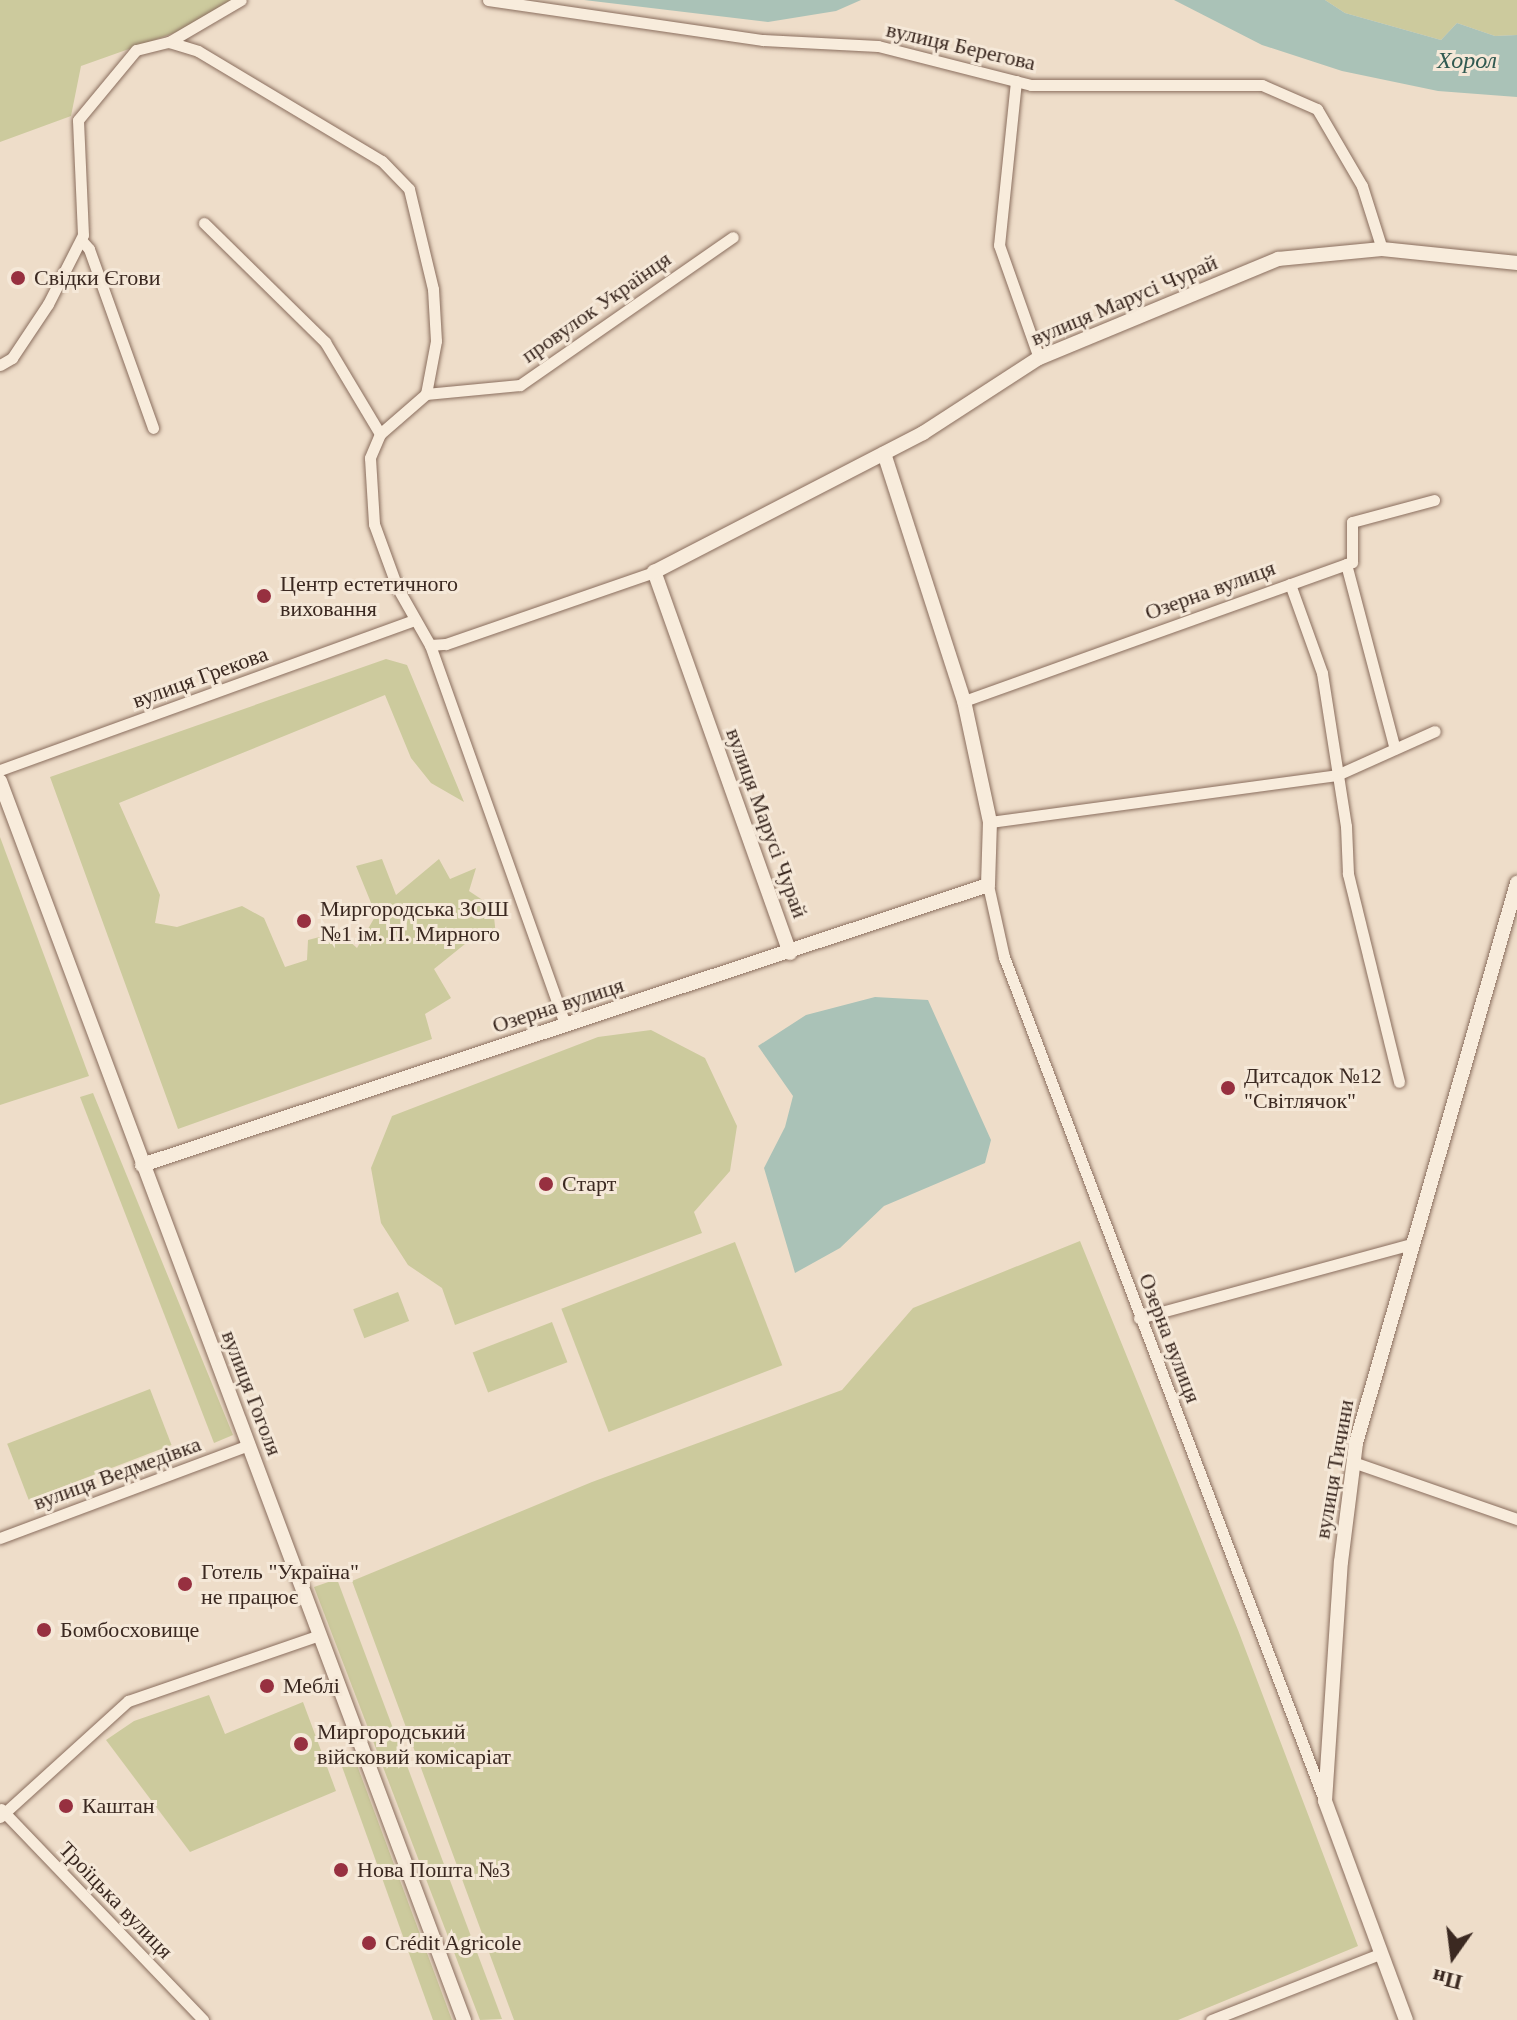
<!DOCTYPE html>
<meta charset="utf-8">
<style>
body{margin:0}
#map{position:relative;width:1517px;height:2020px;overflow:hidden;background:#eeddc9;font-family:"Times New Roman",serif}
div>[style]{position:absolute}
[style*='--x']{left:calc(var(--x)*1px);top:calc(var(--y)*1px);width:calc(var(--w)*1px);rotate:calc(var(--a)*1deg)}
.green>*{inset:0;background:#ccca9d;transform-origin:0 0}
.water>*{inset:0;background:#aac2b7}
.roads{filter:drop-shadow(0 0 2px #8a6e5e) drop-shadow(0 0 2px #8a6e5e)}
.minor>*{height:11px;margin:-5.5px;padding:0 5.5px;transform-origin:5.5px;border-radius:5.5px;background:#f8ecdc}
.tertiary>*{height:14px;margin:-7px;padding:0 7px;transform-origin:7px;border-radius:7px;background:#f8ecdc}
.dots>*{width:22px;height:22px;translate:-50% -50%;box-sizing:border-box;border:4px solid #f5e8d8;border-radius:50%}
span{translate:-50% -50%;white-space:nowrap;text-align:center;line-height:1.15;-webkit-text-stroke:6px #f5e8d8;paint-order:stroke}
.street-label{font-size:22px;color:#3b2921}
.poi-label{font-size:22px;color:#3b2921}
.left{translate:0 -50%;text-align:left}
.water-label{font-size:24px;color:#315a51;font-style:italic}
.north{position:absolute;left:1413px;top:1916px;width:80px;height:80px;-webkit-text-stroke:6px #f5e8d8;paint-order:stroke;rotate:194deg;font-size:22px;font-weight:700;line-height:32px;text-align:center;color:#3b2921}
.north::after{content:'';display:block;margin:auto;width:28px;height:36px;background:#3b2921;clip-path:polygon(50% 0,100% 100%,50% 72%,0 100%)}
</style>
<div id="map">
<div class="green">
<i style="clip-path:polygon(0 0,240px 0,174px 33px,81px 66px,71px 116px,0 142px)"></i>
<i style="clip-path:polygon(1325px 0,1517px 0,1517px 35px,1495px 36px,1457px 23px,1441px 40px,1345px 13px)"></i>
<i style="clip-path:polygon(386px 659px,407px 665px,464px 802px,431px 783px,411px 758px,385px 695px,119px 803px,160px 895px,155px 923px,177px 927px,242px 906px,264px 918px,285px 967px,307px 960px,308px 940px,339px 932px,357px 948px,376px 915px,356px 866px,382px 859px,396px 895px,439px 859px,450px 879px,476px 868px,469px 891px,493px 907px,496px 936px,465px 944px,434px 969px,451px 998px,425px 1014px,432px 1039px,178px 1129px,50px 777px)"></i>
<i style="clip-path:polygon(0 837px,89px 1076px,0 1105px)"></i>
<i style="clip-path:polygon(651px 1030px,705px 1058px,737px 1126px,730px 1171px,694px 1212px,702px 1233px,455px 1325px,442px 1288px,408px 1265px,381px 1223px,371px 1168px,392px 1116px,598px 1037px)"></i>
<i style="clip-path:polygon(93px 1093px,233px 1435px,214px 1443px,80px 1097px)"></i>
<i style="clip-path:polygon(1080px 1241px,1238px 1630px,1358px 1946px,1178px 2020px,514px 2020px,352px 1581px,592px 1482px,842px 1390px,913px 1308px)"></i>
<i style="left:735px;top:1242px;width:132px;height:186px;rotate:69deg"></i>
<i style="left:398px;top:1292px;width:31px;height:48px;rotate:69deg"></i>
<i style="left:552px;top:1322px;width:43px;height:85px;rotate:69deg"></i>
<i style="left:150px;top:1389px;width:60px;height:153px;rotate:69deg"></i>
<i style="clip-path:polygon(337px 1579px,502px 2019px,480px 2020px,314px 1587px)"></i>
<i style="clip-path:polygon(209px 1695px,225px 1734px,303px 1702px,336px 1791px,190px 1852px,106px 1740px,134px 1721px)"></i>
<i style="clip-path:polygon(354px 1757px,452px 2020px,433px 2020px,340px 1761px)"></i>
</div>
<div class="water">
<i style="clip-path:polygon(584px 0,861px 0,836px 11px,768px 22px)"></i>
<i style="clip-path:polygon(1174px 0,1325px 0,1345px 13px,1441px 40px,1457px 23px,1495px 36px,1517px 35px,1517px 97px,1438px 91px,1342px 71px,1262px 45px)"></i>
<i style="clip-path:polygon(875px 997px,928px 1000px,991px 1140px,985px 1163px,884px 1206px,840px 1248px,795px 1273px,764px 1168px,785px 1127px,793px 1096px,758px 1046px,806px 1015px)"></i>
</div>
<div class="roads">
<div class="minor">
<i style="--x:488;--y:0;--w:278;--a:8.3"></i>
<i style="--x:763;--y:40;--w:115;--a:3"></i>
<i style="--x:878;--y:46;--w:158;--a:14.3"></i>
<i style="--x:1031;--y:85;--w:231;--a:0"></i>
<i style="--x:1262;--y:85;--w:60;--a:23.6"></i>
<i style="--x:1317;--y:109;--w:89;--a:59.7"></i>
<i style="--x:1362;--y:186;--w:66;--a:72.4"></i>
<i style="--x:169;--y:42;--w:83;--a:-30.3"></i>
<i style="--x:1016;--y:81;--w:165;--a:95.9"></i>
<i style="--x:999;--y:245;--w:120;--a:70.5"></i>
<i style="--x:204;--y:223;--w:170;--a:44.5"></i>
<i style="--x:325;--y:342;--w:107;--a:59.1"></i>
<i style="--x:81;--y:240;--w:12;--a:48"></i>
<i style="--x:89;--y:249;--w:190;--a:70.3"></i>
<i style="--x:0;--y:365;--w:14;--a:-30"></i>
<i style="--x:12;--y:358;--w:65;--a:-56.3"></i>
<i style="--x:48;--y:304;--w:77;--a:-63.1"></i>
<i style="--x:83;--y:235;--w:115;--a:-92.5"></i>
<i style="--x:78;--y:120;--w:91;--a:-50.4"></i>
<i style="--x:136;--y:50;--w:34;--a:-14"></i>
<i style="--x:169;--y:42;--w:30;--a:17"></i>
<i style="--x:198;--y:51;--w:214;--a:30.9"></i>
<i style="--x:382;--y:161;--w:39;--a:46"></i>
<i style="--x:409;--y:189;--w:103;--a:76.5"></i>
<i style="--x:433;--y:289;--w:52;--a:86.7"></i>
<i style="--x:436;--y:341;--w:54;--a:100.7"></i>
<i style="--x:426;--y:394;--w:61;--a:139"></i>
<i style="--x:380;--y:434;--w:26;--a:113"></i>
<i style="--x:370;--y:458;--w:66;--a:86.5"></i>
<i style="--x:374;--y:524;--w:67;--a:69.9"></i>
<i style="--x:397;--y:587;--w:67;--a:60.4"></i>
<i style="--x:430;--y:645;--w:403;--a:70.4"></i>
<i style="--x:426;--y:394;--w:94;--a:-5.5"></i>
<i style="--x:520;--y:385;--w:259;--a:-34.8"></i>
<i style="--x:1346;--y:564;--w:191;--a:75.2"></i>
<i style="--x:1290;--y:584;--w:95;--a:70.2"></i>
<i style="--x:1322;--y:673;--w:155;--a:81.1"></i>
<i style="--x:1346;--y:826;--w:48;--a:87.6"></i>
<i style="--x:1348;--y:874;--w:214;--a:76.2"></i>
<i style="--x:430;--y:645;--w:16;--a:-4"></i>
<i style="--x:446;--y:644;--w:220;--a:-19.1"></i>
<i style="--x:964;--y:701;--w:412;--a:-19.7"></i>
<i style="--x:1352;--y:562;--w:40;--a:-90"></i>
<i style="--x:1352;--y:522;--w:85;--a:-15"></i>
<i style="--x:0;--y:770;--w:438;--a:-19.9"></i>
<i style="--x:990;--y:822;--w:350;--a:-7.7"></i>
<i style="--x:1337;--y:775;--w:107;--a:-24.2"></i>
<i style="--x:988;--y:885;--w:74;--a:77.5"></i>
<i style="--x:1004;--y:957;--w:902;--a:69.21"></i>
<i style="--x:1139;--y:1318;--w:282;--a:-15.2"></i>
<i style="--x:1353;--y:1462;--w:174;--a:19.2"></i>
<i style="--x:0;--y:1538;--w:266;--a:-20.5"></i>
<i style="--x:1;--y:1809;--w:292;--a:46.2"></i>
<i style="--x:0;--y:1817;--w:173;--a:-42.2"></i>
<i style="--x:128;--y:1701;--w:203;--a:-19"></i>
<i style="--x:1211;--y:2020;--w:180;--a:-21.4"></i>
</div>
<div class="tertiary">
<i style="--x:0;--y:781;--w:1323;--a:69.47"></i>
<i style="--x:790;--y:953;--w:405;--a:-109.6"></i>
<i style="--x:654;--y:572;--w:303;--a:-27.3"></i>
<i style="--x:923;--y:433;--w:138;--a:-32.9"></i>
<i style="--x:1039;--y:358;--w:259;--a:-22.5"></i>
<i style="--x:1278;--y:259;--w:104;--a:-5.5"></i>
<i style="--x:1382;--y:249;--w:136;--a:5.9"></i>
<i style="--x:142;--y:1165;--w:891;--a:-18.31"></i>
<i style="--x:988;--y:885;--w:63;--a:-88.2"></i>
<i style="--x:990;--y:822;--w:124;--a:-102.1"></i>
<i style="--x:964;--y:701;--w:260;--a:-107.9"></i>
<i style="--x:1406;--y:2020;--w:233;--a:-110.3"></i>
<i style="--x:1325;--y:1801;--w:240;--a:-86.2"></i>
<i style="--x:1341;--y:1562;--w:120;--a:-82.8"></i>
<i style="--x:1356;--y:1443;--w:583;--a:-73.96"></i>
</div>
</div>
<div class="dots">
<i style="left:18px;top:278px;background:#973040"></i>
<i style="left:264px;top:596px;background:#973040"></i>
<i style="left:304px;top:921px;background:#973040"></i>
<i style="left:1228px;top:1088px;background:#973040"></i>
<i style="left:546px;top:1184px;background:#973040"></i>
<i style="left:185px;top:1584px;background:#973040"></i>
<i style="left:44px;top:1630px;background:#973040"></i>
<i style="left:267px;top:1686px;background:#973040"></i>
<i style="left:301px;top:1744px;background:#973040"></i>
<i style="left:66px;top:1806px;background:#973040"></i>
<i style="left:341px;top:1870px;background:#973040"></i>
<i style="left:369px;top:1943px;background:#973040"></i>
</div>
<div class="street-label">
<span style="left:961px;top:46px;rotate:13deg">вулиця Берегова</span>
<span style="left:1124px;top:300px;rotate:-23deg">вулиця Марусі Чурай</span>
<span style="left:596px;top:307px;rotate:-35deg">провулок Українця</span>
<span style="left:1210px;top:590px;rotate:-20deg">Озерна вулиця</span>
<span style="left:200px;top:677px;rotate:-20deg">вулиця Грекова</span>
<span style="left:767px;top:823px;rotate:70deg">вулиця Марусі Чурай</span>
<span style="left:558px;top:1005px;rotate:-18deg">Озерна вулиця</span>
<span style="left:1170px;top:1338px;rotate:69deg">Озерна вулиця</span>
<span style="left:252px;top:1393px;rotate:69deg">вулиця Гоголя</span>
<span style="left:1334px;top:1469px;rotate:-80deg">вулиця Тичини</span>
<span style="left:117px;top:1473px;rotate:-20deg">вулиця Ведмедівка</span>
<span style="left:116px;top:1900px;rotate:46deg">Троїцька вулиця</span>
</div>
<div class="poi-label">
<span class="left" style="left:34px;top:278px">Свідки Єгови</span>
<span class="left" style="left:280px;top:596px">Центр естетичного<br>виховання</span>
<span class="left" style="left:320px;top:921px">Миргородська ЗОШ<br>№1 ім. П. Мирного</span>
<span class="left" style="left:1244px;top:1088px">Дитсадок №12<br>"Світлячок"</span>
<span class="left" style="left:562px;top:1184px">Старт</span>
<span class="left" style="left:201px;top:1584px">Готель "Україна"<br>не працює</span>
<span class="left" style="left:60px;top:1630px">Бомбосховище</span>
<span class="left" style="left:283px;top:1686px">Меблі</span>
<span class="left" style="left:317px;top:1744px">Миргородський<br>війсковий комісаріат</span>
<span class="left" style="left:82px;top:1806px">Каштан</span>
<span class="left" style="left:357px;top:1870px">Нова Пошта №3</span>
<span class="left" style="left:385px;top:1943px">Crédit Agricole</span>
</div>
<div class="water-label">
<span style="left:1467px;top:61px">Хорол</span>
</div>
<div class="north">Пн</div>
</div>
